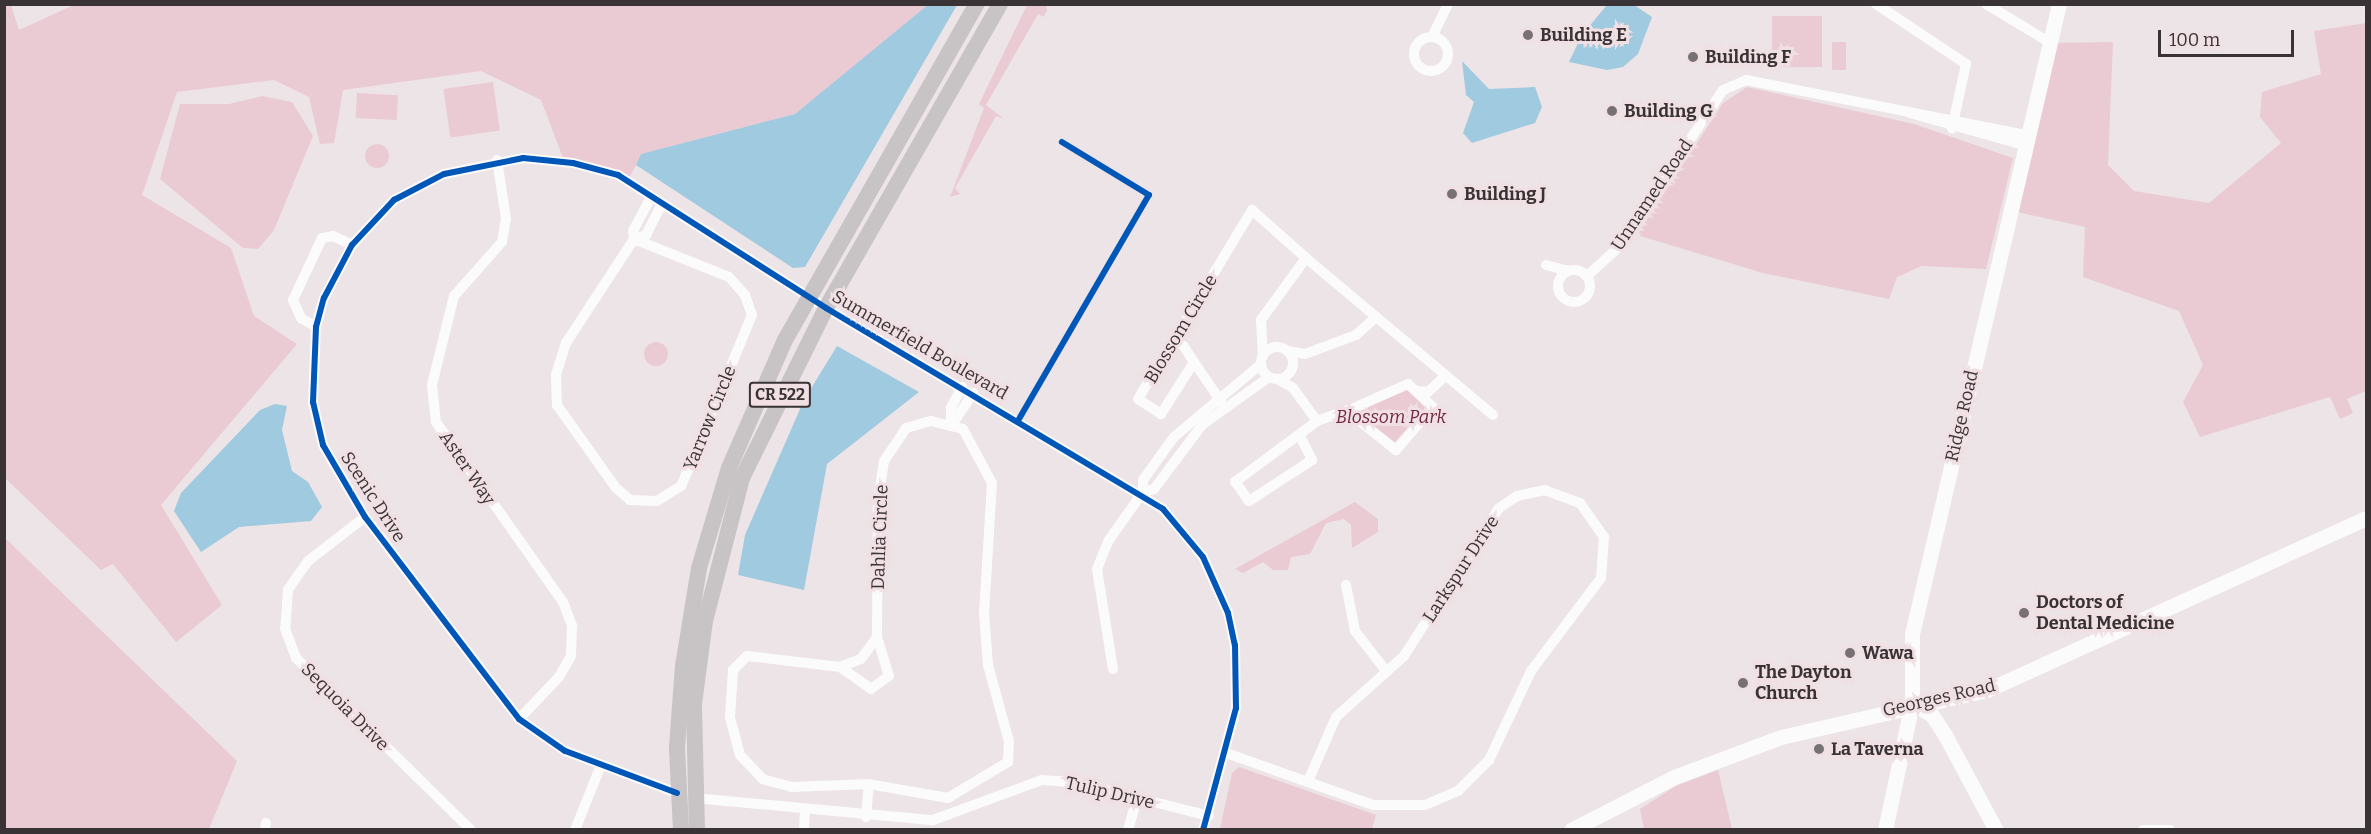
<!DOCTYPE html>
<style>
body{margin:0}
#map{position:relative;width:2371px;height:834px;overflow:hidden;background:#ece4e6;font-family:Bitter,serif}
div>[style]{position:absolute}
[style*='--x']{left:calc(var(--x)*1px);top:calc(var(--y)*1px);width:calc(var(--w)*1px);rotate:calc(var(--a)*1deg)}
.green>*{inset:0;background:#eacbd3;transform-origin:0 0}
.round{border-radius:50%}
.water>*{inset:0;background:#a0cadf}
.street>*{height:10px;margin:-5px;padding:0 5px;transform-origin:5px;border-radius:5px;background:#fcfbfb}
.street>.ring{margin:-5px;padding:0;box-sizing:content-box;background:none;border:10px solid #fcfbfb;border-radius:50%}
.secondary>*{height:15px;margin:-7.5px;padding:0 7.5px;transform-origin:7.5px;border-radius:7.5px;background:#fcfbfb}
.primary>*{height:16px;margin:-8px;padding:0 8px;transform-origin:8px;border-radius:8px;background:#c8c3c5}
.cycleway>*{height:6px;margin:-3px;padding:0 3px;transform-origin:3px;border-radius:3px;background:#0057b8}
.dots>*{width:16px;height:16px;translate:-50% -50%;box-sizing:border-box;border:3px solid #f0e0e4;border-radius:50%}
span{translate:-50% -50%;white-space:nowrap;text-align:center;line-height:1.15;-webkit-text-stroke:6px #f0e0e4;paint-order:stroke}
.shield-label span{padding:2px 4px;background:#f0e0e4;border:2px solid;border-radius:4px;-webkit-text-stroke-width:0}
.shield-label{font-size:16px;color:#3a3335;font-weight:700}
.poi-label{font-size:18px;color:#3a3335;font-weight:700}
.left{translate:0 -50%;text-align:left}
.street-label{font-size:18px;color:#3a3335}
.park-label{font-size:18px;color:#712843;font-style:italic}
.frame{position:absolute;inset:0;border:6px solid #3a3335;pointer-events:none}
.scale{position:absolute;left:2158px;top:30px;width:136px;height:27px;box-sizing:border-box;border:3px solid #3a3335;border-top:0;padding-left:8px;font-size:18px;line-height:21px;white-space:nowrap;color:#3a3335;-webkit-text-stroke:4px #f0e0e4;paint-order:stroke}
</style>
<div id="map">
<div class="green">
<i style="clip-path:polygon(76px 4px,929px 5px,795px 114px,642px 154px,628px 180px,563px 158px,541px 100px,481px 71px,343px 90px,334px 143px,320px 144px,309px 97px,274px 80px,177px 92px,142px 195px,231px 248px,254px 316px,297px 344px,161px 505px,222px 605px,176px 642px,113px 564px,101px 570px,5px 478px,4px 5px,11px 5px,19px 30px)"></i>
<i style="clip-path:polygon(1027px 5px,1046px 5px,1047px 11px,1043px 17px,1038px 14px,986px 105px,1004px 119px,996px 116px,955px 188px,960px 194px,950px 197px,984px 108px,979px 104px)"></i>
<i style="left:1772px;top:16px;width:50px;height:51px"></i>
<i style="clip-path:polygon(2366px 23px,2366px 391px,2347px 399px,2353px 413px,2340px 419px,2330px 397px,2200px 437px,2183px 402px,2203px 365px,2179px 311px,2083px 277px,2085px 227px,2013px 211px,2054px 43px,2113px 42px,2108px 165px,2134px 191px,2209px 203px,2281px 143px,2260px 117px,2262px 92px,2321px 74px,2314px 31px)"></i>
<i style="left:1846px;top:42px;width:28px;height:14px;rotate:90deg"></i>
<i style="left:493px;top:82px;width:49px;height:50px;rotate:82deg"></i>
<i style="clip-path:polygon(1747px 87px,1914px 124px,2013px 158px,1986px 269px,1922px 266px,1897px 277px,1889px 299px,1763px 273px,1637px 235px,1723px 103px)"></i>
<i style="left:357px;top:93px;width:41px;height:25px;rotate:3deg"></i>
<i style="clip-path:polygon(262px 96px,292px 102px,313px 136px,274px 230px,258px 249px,243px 248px,160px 179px,180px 104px,229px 104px)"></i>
<i class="round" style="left:365px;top:144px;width:24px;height:24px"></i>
<i class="round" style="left:644px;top:342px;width:24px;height:24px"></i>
<i style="clip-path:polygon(1406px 388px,1426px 408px,1393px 444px,1357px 413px)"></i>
<i style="clip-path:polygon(1355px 502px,1378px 519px,1378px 532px,1352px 548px,1351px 525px,1344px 519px,1326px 523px,1310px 554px,1291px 557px,1288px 570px,1273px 570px,1263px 562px,1243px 573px,1235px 569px)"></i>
<i style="clip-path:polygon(4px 537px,237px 761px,209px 829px,5px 829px)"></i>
<i style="clip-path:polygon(1239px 767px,1376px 815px,1372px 829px,1220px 829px,1232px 773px)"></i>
<i style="clip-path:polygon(1718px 770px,1732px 829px,1644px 829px,1640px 809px,1676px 786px)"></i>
</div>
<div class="water">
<i style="clip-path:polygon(929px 4px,957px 5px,805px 267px,793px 268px,636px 165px,641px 154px,795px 114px)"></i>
<i style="clip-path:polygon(1607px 5px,1634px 5px,1652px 17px,1638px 54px,1623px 67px,1607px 70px,1569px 62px,1582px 35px)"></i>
<i style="clip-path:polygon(1462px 61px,1489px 89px,1535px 87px,1542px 107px,1535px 123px,1472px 143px,1463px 133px,1474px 102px,1466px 95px)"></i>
<i style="clip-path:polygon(837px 346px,919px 392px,827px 464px,804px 590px,738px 575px,745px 535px,804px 400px)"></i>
<i style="clip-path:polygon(275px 404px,287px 406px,282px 430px,292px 471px,308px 482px,322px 507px,311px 521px,239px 527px,201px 552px,174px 511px,181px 493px,260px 410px)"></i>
</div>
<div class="street">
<i style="--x:1876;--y:4;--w:108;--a:33.7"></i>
<i style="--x:1966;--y:64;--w:66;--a:102.3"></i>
<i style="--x:1986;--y:4;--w:74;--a:31.1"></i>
<i class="ring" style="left:1414px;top:37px;width:24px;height:24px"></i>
<i style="--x:1432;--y:37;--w:37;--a:-64"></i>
<i style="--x:1910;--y:113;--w:118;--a:15.7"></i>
<i style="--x:497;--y:160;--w:60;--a:81.3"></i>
<i style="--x:506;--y:219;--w:23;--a:100"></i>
<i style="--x:502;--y:242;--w:72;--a:131.6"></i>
<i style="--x:454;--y:296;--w:92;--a:103.9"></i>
<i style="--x:432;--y:385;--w:37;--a:84"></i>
<i style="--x:436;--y:422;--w:220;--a:54.8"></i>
<i style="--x:563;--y:602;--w:26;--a:69"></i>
<i style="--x:572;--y:626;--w:30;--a:92"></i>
<i style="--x:571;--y:656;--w:24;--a:120"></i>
<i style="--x:559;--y:677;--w:58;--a:133.6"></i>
<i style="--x:634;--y:239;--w:102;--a:21.8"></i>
<i style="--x:729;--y:277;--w:24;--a:48"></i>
<i style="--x:745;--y:295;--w:21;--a:71"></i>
<i style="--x:752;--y:315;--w:185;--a:112.5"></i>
<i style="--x:681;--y:486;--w:28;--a:148"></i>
<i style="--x:657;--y:501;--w:27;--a:-178"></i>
<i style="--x:630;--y:500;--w:18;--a:-139"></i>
<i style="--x:616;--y:488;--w:102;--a:-125.4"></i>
<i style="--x:557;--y:405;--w:30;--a:-92"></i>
<i style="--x:556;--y:375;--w:34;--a:-73"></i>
<i style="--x:566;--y:343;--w:124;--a:-56.8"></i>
<i style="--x:634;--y:239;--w:13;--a:-18"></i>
<i style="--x:646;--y:235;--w:35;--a:-63"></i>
<i style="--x:634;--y:239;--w:8;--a:-97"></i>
<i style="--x:633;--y:231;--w:38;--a:-62"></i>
<i style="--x:1306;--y:258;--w:244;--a:40"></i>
<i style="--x:1546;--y:265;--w:23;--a:15"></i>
<i class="ring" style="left:1558px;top:270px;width:22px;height:22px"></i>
<i style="--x:1587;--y:276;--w:43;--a:-42.2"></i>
<i style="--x:1619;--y:247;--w:188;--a:-56.5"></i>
<i style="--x:1723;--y:90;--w:25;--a:-23"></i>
<i style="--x:1746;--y:80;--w:285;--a:11.1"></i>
<i style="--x:316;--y:327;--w:17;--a:-149"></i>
<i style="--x:301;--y:318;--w:20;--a:-114"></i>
<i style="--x:293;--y:300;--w:68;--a:-64.9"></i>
<i style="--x:322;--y:238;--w:11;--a:-10"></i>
<i style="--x:333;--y:236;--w:21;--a:25"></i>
<i style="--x:1177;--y:336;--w:31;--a:57"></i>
<i class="ring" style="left:1261px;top:347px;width:22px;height:22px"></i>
<i style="--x:1287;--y:351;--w:18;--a:9"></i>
<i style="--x:1305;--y:354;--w:54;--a:-20.4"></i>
<i style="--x:1356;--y:335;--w:27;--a:-42"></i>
<i style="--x:1277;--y:379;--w:18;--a:29"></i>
<i style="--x:1293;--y:388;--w:41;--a:54"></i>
<i style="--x:1317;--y:421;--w:33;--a:-20"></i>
<i style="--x:1408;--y:384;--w:34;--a:43"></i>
<i style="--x:1433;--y:407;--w:57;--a:130.7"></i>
<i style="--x:1396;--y:450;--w:63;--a:-141.5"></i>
<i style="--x:1347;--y:411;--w:67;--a:-23.9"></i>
<i style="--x:962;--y:387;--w:24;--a:118"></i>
<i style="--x:951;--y:408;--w:18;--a:90"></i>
<i style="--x:951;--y:426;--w:40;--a:-56"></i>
<i style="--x:1417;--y:391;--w:11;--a:5"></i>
<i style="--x:1428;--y:392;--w:23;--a:-43"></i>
<i style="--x:1224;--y:406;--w:53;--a:-124.3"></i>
<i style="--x:1194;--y:362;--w:62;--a:122.4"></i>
<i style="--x:1161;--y:414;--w:27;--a:-147"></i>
<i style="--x:1138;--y:399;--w:221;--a:-58.9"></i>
<i style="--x:1252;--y:210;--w:72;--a:41.6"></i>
<i style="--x:1306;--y:258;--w:77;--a:126"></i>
<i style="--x:1261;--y:320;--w:36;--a:87"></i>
<i style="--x:1300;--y:436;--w:27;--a:63"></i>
<i style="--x:1312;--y:460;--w:75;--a:146.9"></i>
<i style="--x:1249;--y:501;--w:24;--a:-126"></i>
<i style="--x:1235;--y:482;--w:102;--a:-36.6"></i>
<i style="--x:1143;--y:492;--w:12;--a:-90"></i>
<i style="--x:1143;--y:480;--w:53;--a:-54.2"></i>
<i style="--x:1174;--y:437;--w:114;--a:-40"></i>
<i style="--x:1143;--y:492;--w:11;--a:-15"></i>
<i style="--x:1154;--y:489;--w:80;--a:-53.1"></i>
<i style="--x:1202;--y:425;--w:82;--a:-35.6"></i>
<i style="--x:365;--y:517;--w:72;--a:142.3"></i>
<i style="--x:308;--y:561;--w:35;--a:125"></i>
<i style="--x:288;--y:590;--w:39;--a:94"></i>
<i style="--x:285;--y:629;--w:31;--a:69"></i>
<i style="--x:296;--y:658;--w:245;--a:44.5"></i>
<i style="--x:1346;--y:585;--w:47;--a:78.9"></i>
<i style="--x:1355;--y:631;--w:51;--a:52.2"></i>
<i style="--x:840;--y:667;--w:38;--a:35"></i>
<i style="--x:871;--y:689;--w:22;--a:-36"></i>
<i style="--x:889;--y:676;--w:41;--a:-107.1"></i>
<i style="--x:1113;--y:669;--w:101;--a:-99.1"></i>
<i style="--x:1097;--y:569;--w:31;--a:-68"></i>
<i style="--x:1109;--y:540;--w:59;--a:-54.7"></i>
<i style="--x:1226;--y:753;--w:156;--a:19.5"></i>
<i style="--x:1373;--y:805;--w:52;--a:0"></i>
<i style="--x:1425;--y:805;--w:36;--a:-23"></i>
<i style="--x:1458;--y:791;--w:44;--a:-45"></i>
<i style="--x:1489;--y:760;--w:98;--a:-64.7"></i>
<i style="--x:1531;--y:671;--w:116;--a:-53"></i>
<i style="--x:1601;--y:578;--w:41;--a:-85.8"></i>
<i style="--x:1604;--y:537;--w:42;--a:-125.2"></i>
<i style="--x:1580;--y:503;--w:37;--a:-160"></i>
<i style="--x:1545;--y:490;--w:29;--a:168"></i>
<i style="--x:1517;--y:496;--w:22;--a:146"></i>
<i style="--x:1499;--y:508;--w:176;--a:122.7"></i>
<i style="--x:1404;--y:656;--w:91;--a:138.1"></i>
<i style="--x:1336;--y:717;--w:68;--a:113.5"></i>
<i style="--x:677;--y:793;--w:120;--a:-159.4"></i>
<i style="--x:565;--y:751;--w:56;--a:-145.2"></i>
<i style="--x:519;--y:719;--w:254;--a:-127.3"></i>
<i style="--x:365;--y:517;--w:83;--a:-120.3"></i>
<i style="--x:323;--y:445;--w:44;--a:-103.1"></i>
<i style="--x:313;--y:402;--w:75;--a:-87.7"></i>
<i style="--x:316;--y:327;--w:30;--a:-75"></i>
<i style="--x:324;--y:298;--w:60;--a:-62.2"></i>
<i style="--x:352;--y:245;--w:62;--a:-47"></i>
<i style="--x:394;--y:200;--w:56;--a:-27.5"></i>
<i style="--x:444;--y:174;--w:81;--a:-11.4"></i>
<i style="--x:523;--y:158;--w:50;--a:5.7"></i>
<i style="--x:573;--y:163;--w:47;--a:14.9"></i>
<i style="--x:618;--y:175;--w:247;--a:32.6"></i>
<i style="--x:826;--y:308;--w:392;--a:30.8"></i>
<i style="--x:1163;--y:509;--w:62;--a:50.2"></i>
<i style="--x:1203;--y:557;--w:61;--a:65.9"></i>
<i style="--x:1228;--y:613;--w:33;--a:78"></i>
<i style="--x:1235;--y:645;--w:63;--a:89.1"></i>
<i style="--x:1236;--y:708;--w:126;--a:105.1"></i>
<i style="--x:694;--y:798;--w:240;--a:5.3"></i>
<i style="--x:933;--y:820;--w:116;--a:-20.2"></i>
<i style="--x:1042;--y:780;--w:32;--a:4"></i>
<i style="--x:1074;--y:782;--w:139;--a:14.1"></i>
<i style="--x:866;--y:817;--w:33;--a:-85"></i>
<i style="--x:869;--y:784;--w:77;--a:177.8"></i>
<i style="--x:792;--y:787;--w:30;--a:-165"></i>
<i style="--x:763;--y:779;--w:33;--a:-134"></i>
<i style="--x:740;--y:755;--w:39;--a:-105"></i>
<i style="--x:730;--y:717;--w:47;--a:-86.3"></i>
<i style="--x:733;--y:670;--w:20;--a:-45"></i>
<i style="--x:747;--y:656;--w:94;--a:6.7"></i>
<i style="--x:840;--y:667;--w:22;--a:-21"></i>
<i style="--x:861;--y:659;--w:27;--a:-54"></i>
<i style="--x:877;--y:637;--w:136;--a:-89.6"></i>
<i style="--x:878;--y:501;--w:40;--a:-81.5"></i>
<i style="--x:884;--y:461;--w:40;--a:-56"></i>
<i style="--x:906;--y:428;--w:26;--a:-16"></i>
<i style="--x:931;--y:421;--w:33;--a:14"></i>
<i style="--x:963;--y:429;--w:61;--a:61.8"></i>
<i style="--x:992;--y:483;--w:129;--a:93.5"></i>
<i style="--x:984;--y:612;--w:53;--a:85.7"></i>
<i style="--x:988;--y:665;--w:80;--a:74.7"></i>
<i style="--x:1009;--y:742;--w:20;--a:93"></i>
<i style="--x:1008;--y:762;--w:70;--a:149"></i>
<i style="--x:948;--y:798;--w:80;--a:-170"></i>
<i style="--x:265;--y:830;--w:7;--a:-82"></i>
<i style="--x:575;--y:830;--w:70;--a:-68.2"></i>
<i style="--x:804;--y:830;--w:18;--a:-87"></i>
<i style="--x:1128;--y:830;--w:33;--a:-74"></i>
<i style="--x:2143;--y:830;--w:27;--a:0"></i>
</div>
<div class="secondary">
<i style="--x:1912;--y:703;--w:23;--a:31"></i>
<i style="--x:1932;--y:715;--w:24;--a:57"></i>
<i style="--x:1945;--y:735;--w:108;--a:61.8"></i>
<i style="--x:1571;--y:830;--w:116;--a:-27.2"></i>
<i style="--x:1674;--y:777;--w:114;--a:-20.5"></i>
<i style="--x:1781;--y:737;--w:211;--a:-12.9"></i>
<i style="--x:1987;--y:690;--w:416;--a:-24.4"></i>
<i style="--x:1885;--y:830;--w:130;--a:-78"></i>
<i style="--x:1912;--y:703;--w:69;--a:-90"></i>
<i style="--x:1912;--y:634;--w:647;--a:-76.87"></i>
</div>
<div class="primary">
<i style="--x:681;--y:830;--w:83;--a:-92.8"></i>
<i style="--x:677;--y:747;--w:81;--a:-85.8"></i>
<i style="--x:683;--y:666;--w:99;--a:-80.7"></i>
<i style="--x:699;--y:568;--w:104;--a:-73.3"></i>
<i style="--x:729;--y:468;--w:140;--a:-66.4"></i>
<i style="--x:785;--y:340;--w:387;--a:-60.3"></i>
<i style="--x:697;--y:830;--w:126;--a:-91.4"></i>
<i style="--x:694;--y:704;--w:84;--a:-82.5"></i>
<i style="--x:705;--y:621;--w:148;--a:-75.5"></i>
<i style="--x:742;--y:478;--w:190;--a:-63.7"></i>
<i style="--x:826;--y:308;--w:350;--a:-60.2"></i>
</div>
<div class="cycleway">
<i style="--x:1019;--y:419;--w:259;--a:-59.9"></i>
<i style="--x:1149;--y:195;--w:102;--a:-148.7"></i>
<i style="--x:677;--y:793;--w:120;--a:-159.4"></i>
<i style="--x:565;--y:751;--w:56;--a:-145.2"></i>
<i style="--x:519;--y:719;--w:254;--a:-127.3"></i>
<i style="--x:365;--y:517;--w:83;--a:-120.3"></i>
<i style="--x:323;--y:445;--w:44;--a:-103.1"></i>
<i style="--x:313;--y:402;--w:75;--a:-87.7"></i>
<i style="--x:316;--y:327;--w:30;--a:-75"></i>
<i style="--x:324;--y:298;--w:60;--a:-62.2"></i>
<i style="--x:352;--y:245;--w:62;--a:-47"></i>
<i style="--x:394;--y:200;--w:56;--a:-27.5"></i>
<i style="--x:444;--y:174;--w:81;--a:-11.4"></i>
<i style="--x:523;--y:158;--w:50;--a:5.7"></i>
<i style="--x:573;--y:163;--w:47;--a:14.9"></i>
<i style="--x:618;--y:175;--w:247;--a:32.6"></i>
<i style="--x:826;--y:308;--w:392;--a:30.8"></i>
<i style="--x:1163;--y:509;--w:62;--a:50.2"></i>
<i style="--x:1203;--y:557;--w:61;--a:65.9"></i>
<i style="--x:1228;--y:613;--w:33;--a:78"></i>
<i style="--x:1235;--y:645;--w:63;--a:89.1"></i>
<i style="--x:1236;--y:708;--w:126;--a:105.1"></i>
</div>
<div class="dots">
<i style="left:1528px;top:35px;background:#787173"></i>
<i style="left:1693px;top:57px;background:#787173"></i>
<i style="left:1612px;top:111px;background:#787173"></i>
<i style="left:1452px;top:194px;background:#787173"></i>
<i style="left:2024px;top:613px;background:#787173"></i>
<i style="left:1850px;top:653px;background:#787173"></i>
<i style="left:1743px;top:683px;background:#787173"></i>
<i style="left:1819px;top:749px;background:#787173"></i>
</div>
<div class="shield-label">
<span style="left:780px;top:395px">CR 522</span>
</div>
<div class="poi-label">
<span class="left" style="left:1540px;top:35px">Building E</span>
<span class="left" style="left:1705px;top:57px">Building F</span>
<span class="left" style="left:1624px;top:111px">Building G</span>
<span class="left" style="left:1464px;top:194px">Building J</span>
<span class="left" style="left:2036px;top:613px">Doctors of<br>Dental Medicine</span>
<span class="left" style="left:1862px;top:653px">Wawa</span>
<span class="left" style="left:1755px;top:683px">The Dayton<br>Church</span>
<span class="left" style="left:1831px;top:749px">La Taverna</span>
</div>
<div class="street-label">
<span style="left:1652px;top:195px;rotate:-56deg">Unnamed Road</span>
<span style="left:1181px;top:329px;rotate:-59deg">Blossom Circle</span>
<span style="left:920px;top:345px;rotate:30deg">Summerfield Boulevard</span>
<span style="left:1962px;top:416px;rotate:-77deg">Ridge Road</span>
<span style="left:710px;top:418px;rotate:-68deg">Yarrow Circle</span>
<span style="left:467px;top:468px;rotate:56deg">Aster Way</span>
<span style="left:373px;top:497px;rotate:57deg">Scenic Drive</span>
<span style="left:880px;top:537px;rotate:-88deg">Dahlia Circle</span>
<span style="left:1461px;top:569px;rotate:-57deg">Larkspur Drive</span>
<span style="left:1939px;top:698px;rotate:-13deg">Georges Road</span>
<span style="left:345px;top:707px;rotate:45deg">Sequoia Drive</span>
<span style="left:1110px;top:793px;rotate:13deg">Tulip Drive</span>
</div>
<div class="park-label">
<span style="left:1391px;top:417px">Blossom Park</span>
</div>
<div class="frame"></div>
<div class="scale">100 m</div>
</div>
